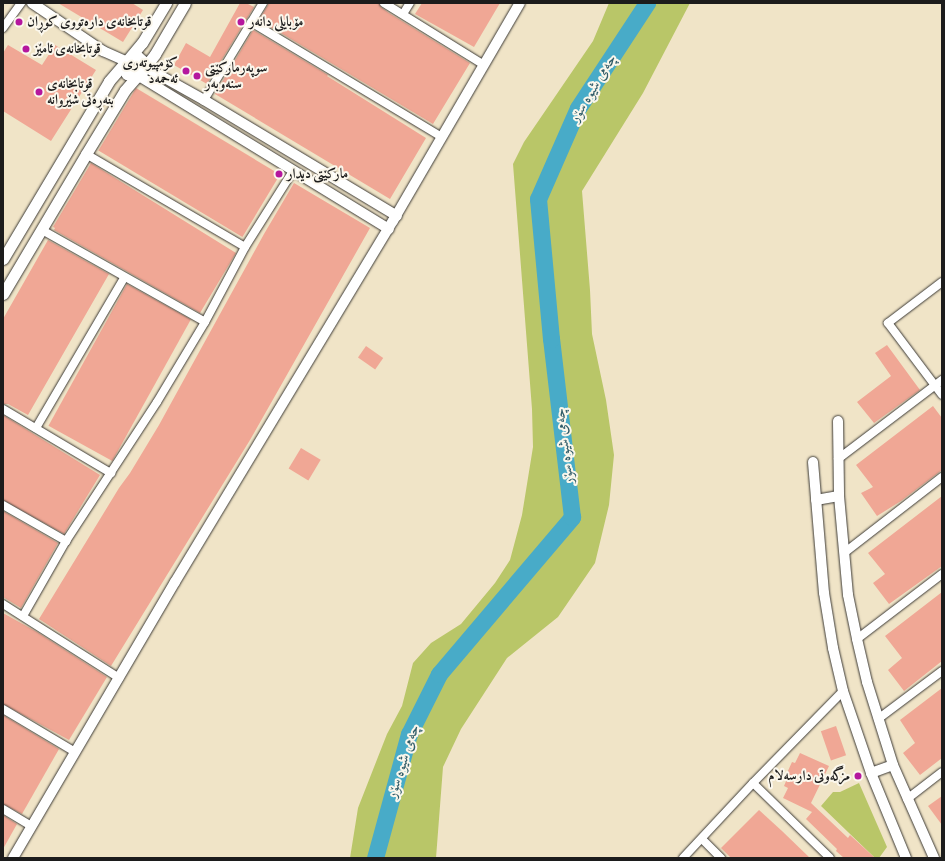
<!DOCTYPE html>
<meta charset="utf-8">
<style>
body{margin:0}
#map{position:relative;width:945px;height:861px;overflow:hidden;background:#f0e4c7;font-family:"Libre Bodoni",Amiri,serif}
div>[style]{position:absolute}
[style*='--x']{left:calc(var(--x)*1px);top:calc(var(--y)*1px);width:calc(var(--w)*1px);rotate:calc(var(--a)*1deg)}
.green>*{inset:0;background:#b9c668}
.river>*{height:17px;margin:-8.5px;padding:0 8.5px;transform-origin:8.5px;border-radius:8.5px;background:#48abc8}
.building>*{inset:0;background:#f0a795;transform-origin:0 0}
.roads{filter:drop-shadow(0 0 1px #3c3a36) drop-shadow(0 0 1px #3c3a36)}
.minor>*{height:8px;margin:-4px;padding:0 4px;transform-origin:4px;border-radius:4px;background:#fff}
.tertiary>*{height:10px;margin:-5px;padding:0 5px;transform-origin:5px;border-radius:5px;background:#fff}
.secondary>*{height:11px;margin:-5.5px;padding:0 5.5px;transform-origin:5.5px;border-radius:5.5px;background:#fff}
.dots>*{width:11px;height:11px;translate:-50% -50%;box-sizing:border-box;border:2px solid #fbf7ec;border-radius:50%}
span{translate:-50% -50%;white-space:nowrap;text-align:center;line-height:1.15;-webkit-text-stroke:4px #fbf7ec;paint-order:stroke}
.poi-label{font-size:14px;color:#1c1c1c;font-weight:700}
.left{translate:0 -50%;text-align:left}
.right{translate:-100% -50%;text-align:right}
.water-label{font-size:15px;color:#305c69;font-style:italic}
.frame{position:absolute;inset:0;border:4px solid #1c1c1c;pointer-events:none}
</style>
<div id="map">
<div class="green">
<i style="clip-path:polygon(609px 3px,690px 3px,643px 93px,582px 191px,590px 290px,592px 334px,606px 400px,614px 455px,609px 505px,595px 563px,558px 617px,507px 658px,461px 729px,443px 767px,436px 858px,350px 858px,358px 808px,387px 734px,402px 706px,413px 663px,431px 643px,461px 624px,495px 583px,510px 560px,522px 515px,533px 447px,532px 409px,513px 164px,524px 142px,593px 41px)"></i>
<i style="clip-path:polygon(859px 783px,887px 847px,879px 858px,875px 858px,821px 806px,833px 792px,840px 792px)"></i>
</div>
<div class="river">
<i style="--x:375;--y:858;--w:129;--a:-74.7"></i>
<i style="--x:409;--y:734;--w:67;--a:-63.4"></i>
<i style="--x:439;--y:674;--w:206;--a:-49.7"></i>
<i style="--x:572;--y:517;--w:179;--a:-96.7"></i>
<i style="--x:551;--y:339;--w:141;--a:-95.3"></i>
<i style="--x:538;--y:199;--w:99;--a:-66.3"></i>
<i style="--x:578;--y:108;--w:126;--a:-56.7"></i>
</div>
<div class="building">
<i style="clip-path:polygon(58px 3px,132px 3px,143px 10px,123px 42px)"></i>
<i style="clip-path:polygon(240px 3px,246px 3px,254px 7px,207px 84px,174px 65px,186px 43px,210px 57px)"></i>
<i style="clip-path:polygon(269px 3px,379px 3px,381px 7px,389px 13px,470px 63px,433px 124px,259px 20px)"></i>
<i style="clip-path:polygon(422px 3px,500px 3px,474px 47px,415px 14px)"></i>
<i style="clip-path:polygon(253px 30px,328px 75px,327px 76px,426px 138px,390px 199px,215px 94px)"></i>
<i style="clip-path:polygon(8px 45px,42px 65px,55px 45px,96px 70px,51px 141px,3px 111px,3px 53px)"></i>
<i style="left:136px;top:88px;width:168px;height:73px;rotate:31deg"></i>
<i style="clip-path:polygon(91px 163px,236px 253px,200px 313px,54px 230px,55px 228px,53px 227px)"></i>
<i style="clip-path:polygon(294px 183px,370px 228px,250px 440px,111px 666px,39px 619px,119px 488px,130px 473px,159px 425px,264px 234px)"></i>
<i style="clip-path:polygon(48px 240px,109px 274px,28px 415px,8px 404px,3px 404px,3px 319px)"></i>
<i style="left:127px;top:284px;width:73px;height:162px;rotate:29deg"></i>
<i style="clip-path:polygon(887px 345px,920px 390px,874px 423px,857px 402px,891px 376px,875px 353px)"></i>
<i style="left:366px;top:346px;width:21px;height:14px;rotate:35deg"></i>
<i style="clip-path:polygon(933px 406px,942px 418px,942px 470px,901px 501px,877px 516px,861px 493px,873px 487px,856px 465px)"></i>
<i style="clip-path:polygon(3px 415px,100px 475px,64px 534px,3px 500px)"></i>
<i style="left:301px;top:448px;width:23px;height:24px;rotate:31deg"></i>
<i style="clip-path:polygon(942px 496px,942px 566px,889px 604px,873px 583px,885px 574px,868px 553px)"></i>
<i style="clip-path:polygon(3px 511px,58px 543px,21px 608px,3px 597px)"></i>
<i style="clip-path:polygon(942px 592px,942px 661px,904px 691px,888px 670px,902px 658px,885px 636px)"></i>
<i style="clip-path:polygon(3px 613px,37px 632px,107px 677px,69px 740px,3px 704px)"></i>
<i style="clip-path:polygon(942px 688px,942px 758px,920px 775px,903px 753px,915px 743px,900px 720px)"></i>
<i style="clip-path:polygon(3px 715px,59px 749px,22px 814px,3px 804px)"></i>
<i style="left:836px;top:726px;width:31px;height:16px;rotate:71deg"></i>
<i style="clip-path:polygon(800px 753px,829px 766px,811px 803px,848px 838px,850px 835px,875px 858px,844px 858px,836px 851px,837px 849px,806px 819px,812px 812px,783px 798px,788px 788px,784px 786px,789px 774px,787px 773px,792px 762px,795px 763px)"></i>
<i style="clip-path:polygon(942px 796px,942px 825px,928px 806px)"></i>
<i style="clip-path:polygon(759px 810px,782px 831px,810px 858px,731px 858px,721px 848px)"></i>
<i style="clip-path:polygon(3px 815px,17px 824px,3px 849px)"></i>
</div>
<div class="roads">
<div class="minor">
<i style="--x:384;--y:3;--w:118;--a:31.8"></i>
<i style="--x:403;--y:14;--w:13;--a:-58"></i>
<i style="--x:251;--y:22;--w:223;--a:31.1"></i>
<i style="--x:3;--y:28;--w:31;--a:-54"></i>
<i style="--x:204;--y:100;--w:114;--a:-58.7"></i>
<i style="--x:86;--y:154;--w:184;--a:30.3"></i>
<i style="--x:42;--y:230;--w:187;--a:29.4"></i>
<i style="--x:942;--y:282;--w:68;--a:142.8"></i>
<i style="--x:888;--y:323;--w:90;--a:53.1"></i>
<i style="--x:3;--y:409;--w:126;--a:30.7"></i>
<i style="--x:36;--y:428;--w:174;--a:-59.6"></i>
<i style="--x:838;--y:459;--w:131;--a:-37.2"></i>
<i style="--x:3;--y:505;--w:73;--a:29.7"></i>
<i style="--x:844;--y:553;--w:124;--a:-37.8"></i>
<i style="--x:3;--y:604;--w:138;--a:32.5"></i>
<i style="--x:23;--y:616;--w:86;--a:-60.2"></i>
<i style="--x:66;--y:541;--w:166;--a:-56.8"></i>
<i style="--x:157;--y:402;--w:93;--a:-59"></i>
<i style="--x:205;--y:322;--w:85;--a:-61.9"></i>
<i style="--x:245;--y:247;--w:90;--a:-57.7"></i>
<i style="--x:857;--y:639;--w:107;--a:-37.4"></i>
<i style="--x:3;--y:709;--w:84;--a:30.8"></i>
<i style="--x:878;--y:719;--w:80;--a:-36.9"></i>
<i style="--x:753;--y:783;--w:107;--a:44.2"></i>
<i style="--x:907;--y:799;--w:44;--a:-37.6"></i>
<i style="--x:3;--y:809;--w:33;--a:31"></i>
<i style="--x:702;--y:839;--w:27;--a:45"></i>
<i style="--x:683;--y:858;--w:103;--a:-47"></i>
<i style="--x:753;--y:783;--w:129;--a:-45.6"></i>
</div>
<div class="tertiary">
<i style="--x:32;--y:3;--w:86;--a:34.1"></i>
<i style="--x:103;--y:51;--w:24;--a:24"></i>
<i style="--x:145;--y:67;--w:68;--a:29.2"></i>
<i style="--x:204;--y:100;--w:225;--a:31"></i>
<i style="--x:139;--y:76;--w:293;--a:31.5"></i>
<i style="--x:838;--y:421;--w:75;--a:89.2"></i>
<i style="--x:839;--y:496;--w:99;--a:84.8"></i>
<i style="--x:848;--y:595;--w:45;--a:78.4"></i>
<i style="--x:857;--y:639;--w:44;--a:76.9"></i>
<i style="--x:867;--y:682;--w:87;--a:72.6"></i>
<i style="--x:893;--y:765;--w:102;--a:66.2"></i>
<i style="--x:813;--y:462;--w:131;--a:85.2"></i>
<i style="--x:824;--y:593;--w:56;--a:80.7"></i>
<i style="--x:833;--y:648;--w:44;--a:76.9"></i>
<i style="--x:843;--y:691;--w:87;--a:71.1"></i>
<i style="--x:871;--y:773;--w:92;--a:67.6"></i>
<i style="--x:816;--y:500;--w:23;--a:-10"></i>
<i style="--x:871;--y:773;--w:23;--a:-20"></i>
<i style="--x:13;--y:858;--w:320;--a:-59.6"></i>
<i style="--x:175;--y:582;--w:422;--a:-58.9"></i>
<i style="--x:393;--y:221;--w:252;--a:-59.8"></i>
</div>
<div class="secondary">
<i style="--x:131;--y:57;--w:6;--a:-9"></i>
<i style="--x:137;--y:56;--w:9;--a:41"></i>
<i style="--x:144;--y:62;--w:7;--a:90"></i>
<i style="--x:144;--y:69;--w:9;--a:126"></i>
<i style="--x:139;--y:76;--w:5;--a:169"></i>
<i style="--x:134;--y:77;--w:8;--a:-157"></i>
<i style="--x:127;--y:74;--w:7;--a:-117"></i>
<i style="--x:124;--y:68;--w:5;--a:-79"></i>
<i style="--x:125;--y:63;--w:26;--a:-50"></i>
<i style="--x:142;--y:43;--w:47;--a:-59"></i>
<i style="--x:145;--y:67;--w:16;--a:-52"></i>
<i style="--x:155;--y:54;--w:59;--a:-59.5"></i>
<i style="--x:3;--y:259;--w:207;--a:-59.2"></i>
<i style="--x:109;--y:81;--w:23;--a:-49"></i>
<i style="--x:3;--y:294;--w:163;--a:-59.3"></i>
<i style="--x:86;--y:154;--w:75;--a:-58.6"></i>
<i style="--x:125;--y:90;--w:18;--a:-49"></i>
</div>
</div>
<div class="dots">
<i style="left:19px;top:22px;background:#b5179e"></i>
<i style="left:241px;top:22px;background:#b5179e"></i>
<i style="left:26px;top:49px;background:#b5179e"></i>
<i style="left:186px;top:71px;background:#b5179e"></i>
<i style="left:197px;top:76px;background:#b5179e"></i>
<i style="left:39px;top:92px;background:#b5179e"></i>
<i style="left:279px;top:174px;background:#b5179e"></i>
<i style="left:858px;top:776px;background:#b5179e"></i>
</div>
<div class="poi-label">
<span class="left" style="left:27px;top:22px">قوتابخانەی دارەتووی کوڕان</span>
<span class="left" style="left:249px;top:22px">مۆبایلی دانەر</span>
<span class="left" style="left:34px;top:49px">قوتابخانەی ئامێز</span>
<span class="right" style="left:178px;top:71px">کۆمپیوتەری<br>ئەحمەد</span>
<span class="left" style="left:205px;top:76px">سوپەرمارکێتی<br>سنەوبەر</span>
<span class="left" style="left:47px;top:92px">قوتابخانەی<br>بنەڕەتی شێروانە</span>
<span class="left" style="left:287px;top:174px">مارکێتی دیدار</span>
<span class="right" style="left:850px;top:776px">مزگەوتی دارسەلام</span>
</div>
<div class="water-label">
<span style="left:593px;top:88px;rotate:-59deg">چەمی شیوە سۆر</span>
<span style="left:564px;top:446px;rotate:-97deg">چەمی شیوە سۆر</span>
<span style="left:403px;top:761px;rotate:-72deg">چەمی شیوە سۆر</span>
</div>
<div class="frame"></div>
</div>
